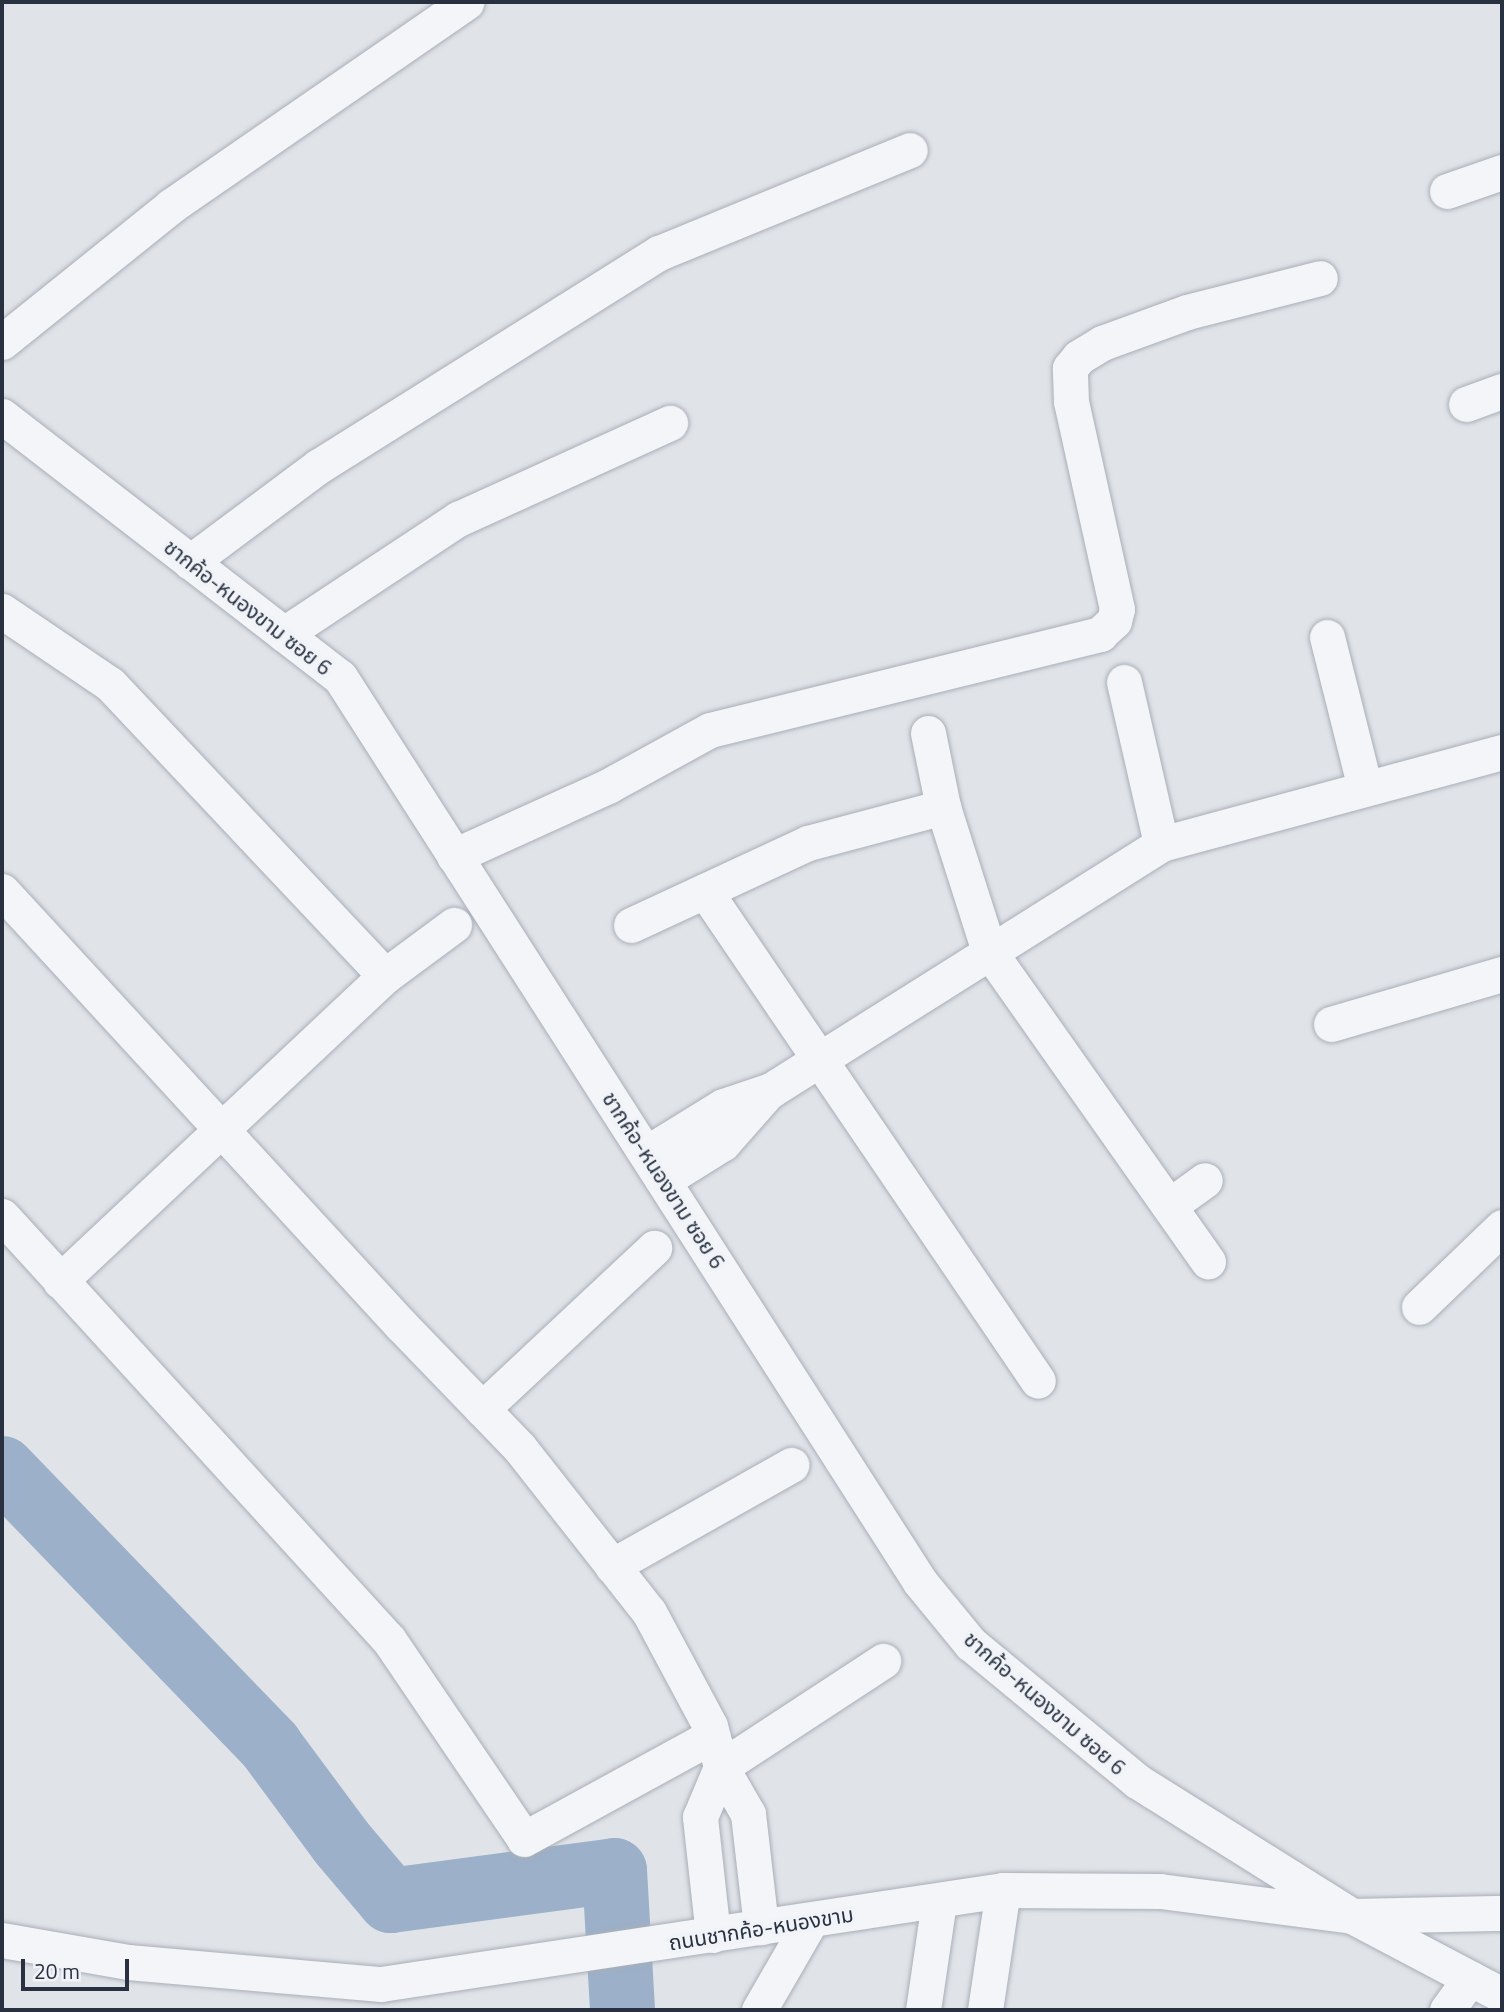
<!DOCTYPE html>
<meta charset="utf-8">
<style>
body{margin:0}
#map{position:relative;width:1504px;height:2012px;overflow:hidden;background:#e0e4e9;font-family:"Titillium Web","Noto Sans Thai",sans-serif}
div>[style]{position:absolute}
[style*='--x']{left:calc(var(--x)*1px);top:calc(var(--y)*1px);width:calc(var(--w)*1px);rotate:calc(var(--a)*1deg)}
.river>*{height:65px;margin:-32.5px;padding:0 32.5px;transform-origin:32.5px;border-radius:32.5px;background:#9cb0c9}
.roads{filter:drop-shadow(0 0 2px #a9aeb7) drop-shadow(0 0 2px #a9aeb7)}
.minor>*{height:35px;margin:-17.5px;padding:0 17.5px;transform-origin:17.5px;border-radius:17.5px;background:#f3f5f8}
span{translate:-50% -50%;white-space:nowrap;text-align:center;line-height:1.15;-webkit-text-stroke:7px #f0f3f7;paint-order:stroke}
.street-label{font-size:21px;color:#293141}
.frame{position:absolute;inset:0;border:4px solid #293141;pointer-events:none}
.scale{position:absolute;left:21px;top:1959px;width:108px;height:32px;box-sizing:border-box;border:4px solid #293141;border-top:0;padding-left:9px;font-size:21px;line-height:24px;white-space:nowrap;color:#293141;-webkit-text-stroke:5px #f0f3f7;paint-order:stroke}
</style>
<div id="map">
<div class="river">
<i style="--x:2;--y:1468;--w:386;--a:46"></i>
<i style="--x:270;--y:1746;--w:119;--a:53.5"></i>
<i style="--x:341;--y:1842;--w:76;--a:49.8"></i>
<i style="--x:390;--y:1900;--w:226;--a:-7.6"></i>
<i style="--x:614;--y:1870;--w:140;--a:86.7"></i>
</div>
<div class="roads">
<div class="minor">
<i style="--x:1447;--y:191;--w:58;--a:-19.1"></i>
<i style="--x:2;--y:342;--w:217;--a:-38.8"></i>
<i style="--x:171;--y:206;--w:359;--a:-34.6"></i>
<i style="--x:1466;--y:404;--w:38;--a:-20"></i>
<i style="--x:2;--y:416;--w:427;--a:37.7"></i>
<i style="--x:340;--y:677;--w:1075;--a:57.34"></i>
<i style="--x:920;--y:1582;--w:80;--a:50.6"></i>
<i style="--x:971;--y:1644;--w:215;--a:39.5"></i>
<i style="--x:1137;--y:1781;--w:254;--a:32.1"></i>
<i style="--x:190;--y:562;--w:161;--a:-36.7"></i>
<i style="--x:319;--y:466;--w:401;--a:-32.1"></i>
<i style="--x:659;--y:253;--w:271;--a:-22.3"></i>
<i style="--x:2;--y:611;--w:130;--a:34.1"></i>
<i style="--x:110;--y:684;--w:401;--a:46.7"></i>
<i style="--x:284;--y:634;--w:209;--a:-33.5"></i>
<i style="--x:458;--y:519;--w:233;--a:-24.4"></i>
<i style="--x:1327;--y:637;--w:156;--a:75.9"></i>
<i style="--x:1124;--y:682;--w:166;--a:77.1"></i>
<i style="--x:928;--y:733;--w:76;--a:78.5"></i>
<i style="--x:943;--y:807;--w:151;--a:72.3"></i>
<i style="--x:989;--y:951;--w:380;--a:54.8"></i>
<i style="--x:454;--y:856;--w:169;--a:-24.4"></i>
<i style="--x:608;--y:786;--w:116;--a:-28.8"></i>
<i style="--x:710;--y:730;--w:402;--a:-13.8"></i>
<i style="--x:1100;--y:634;--w:19;--a:-43"></i>
<i style="--x:1114;--y:621;--w:12;--a:-76"></i>
<i style="--x:1117;--y:609;--w:212;--a:-102.5"></i>
<i style="--x:1071;--y:402;--w:34;--a:-92"></i>
<i style="--x:1070;--y:368;--w:14;--a:-51"></i>
<i style="--x:1079;--y:357;--w:27;--a:-31"></i>
<i style="--x:1102;--y:343;--w:90;--a:-20"></i>
<i style="--x:1187;--y:312;--w:137;--a:-14.3"></i>
<i style="--x:2;--y:891;--w:591;--a:47.4"></i>
<i style="--x:402;--y:1326;--w:168;--a:46"></i>
<i style="--x:519;--y:1447;--w:210;--a:51.8"></i>
<i style="--x:649;--y:1612;--w:129;--a:61.8"></i>
<i style="--x:710;--y:1726;--w:42;--a:75"></i>
<i style="--x:721;--y:1767;--w:54;--a:60.1"></i>
<i style="--x:748;--y:1814;--w:114;--a:83.4"></i>
<i style="--x:705;--y:891;--w:592;--a:55.8"></i>
<i style="--x:631;--y:925;--w:195;--a:-24.9"></i>
<i style="--x:808;--y:843;--w:140;--a:-14.9"></i>
<i style="--x:1331;--y:1024;--w:178;--a:-16.3"></i>
<i style="--x:647;--y:1153;--w:89;--a:-31.7"></i>
<i style="--x:723;--y:1106;--w:51;--a:-18.4"></i>
<i style="--x:771;--y:1090;--w:461;--a:-32.2"></i>
<i style="--x:1161;--y:844;--w:353;--a:-15.1"></i>
<i style="--x:664;--y:1180;--w:70;--a:-32.1"></i>
<i style="--x:723;--y:1143;--w:68;--a:-48.6"></i>
<i style="--x:1169;--y:1206;--w:44;--a:-35.8"></i>
<i style="--x:2;--y:1216;--w:574;--a:47.61"></i>
<i style="--x:389;--y:1640;--w:240;--a:55.8"></i>
<i style="--x:524;--y:1839;--w:214;--a:-28.7"></i>
<i style="--x:60;--y:1281;--w:446;--a:-43.2"></i>
<i style="--x:385;--y:976;--w:86;--a:-36.5"></i>
<i style="--x:1419;--y:1307;--w:115;--a:-43.9"></i>
<i style="--x:482;--y:1409;--w:236;--a:-43.1"></i>
<i style="--x:612;--y:1566;--w:206;--a:-29.4"></i>
<i style="--x:1355;--y:1916;--w:147;--a:-1.2"></i>
<i style="--x:713;--y:1935;--w:119;--a:-96.3"></i>
<i style="--x:700;--y:1817;--w:54;--a:-67.2"></i>
<i style="--x:721;--y:1767;--w:194;--a:-33.2"></i>
<i style="--x:2;--y:1940;--w:128;--a:9.9"></i>
<i style="--x:128;--y:1962;--w:254;--a:5"></i>
<i style="--x:381;--y:1984;--w:629;--a:-8.59"></i>
<i style="--x:1003;--y:1890;--w:157;--a:0.4"></i>
<i style="--x:1160;--y:1891;--w:194;--a:7.4"></i>
<i style="--x:1352;--y:1916;--w:170;--a:27.8"></i>
<i style="--x:759;--y:2010;--w:104;--a:-60"></i>
<i style="--x:923;--y:2010;--w:110;--a:-81.6"></i>
<i style="--x:985;--y:2010;--w:121;--a:-81.5"></i>
<i style="--x:1447;--y:2010;--w:39;--a:-54"></i>
</div>
</div>
<div class="street-label">
<span style="left:248px;top:607px;rotate:38deg">ชากค้อ-หนองขาม ซอย 6</span>
<span style="left:664px;top:1180px;rotate:57deg">ชากค้อ-หนองขาม ซอย 6</span>
<span style="left:1045px;top:1703px;rotate:41deg">ชากค้อ-หนองขาม ซอย 6</span>
<span style="left:761px;top:1928px;rotate:-9deg">ถนนชากค้อ-หนองขาม</span>
</div>
<div class="frame"></div>
<div class="scale">20 m</div>
</div>
